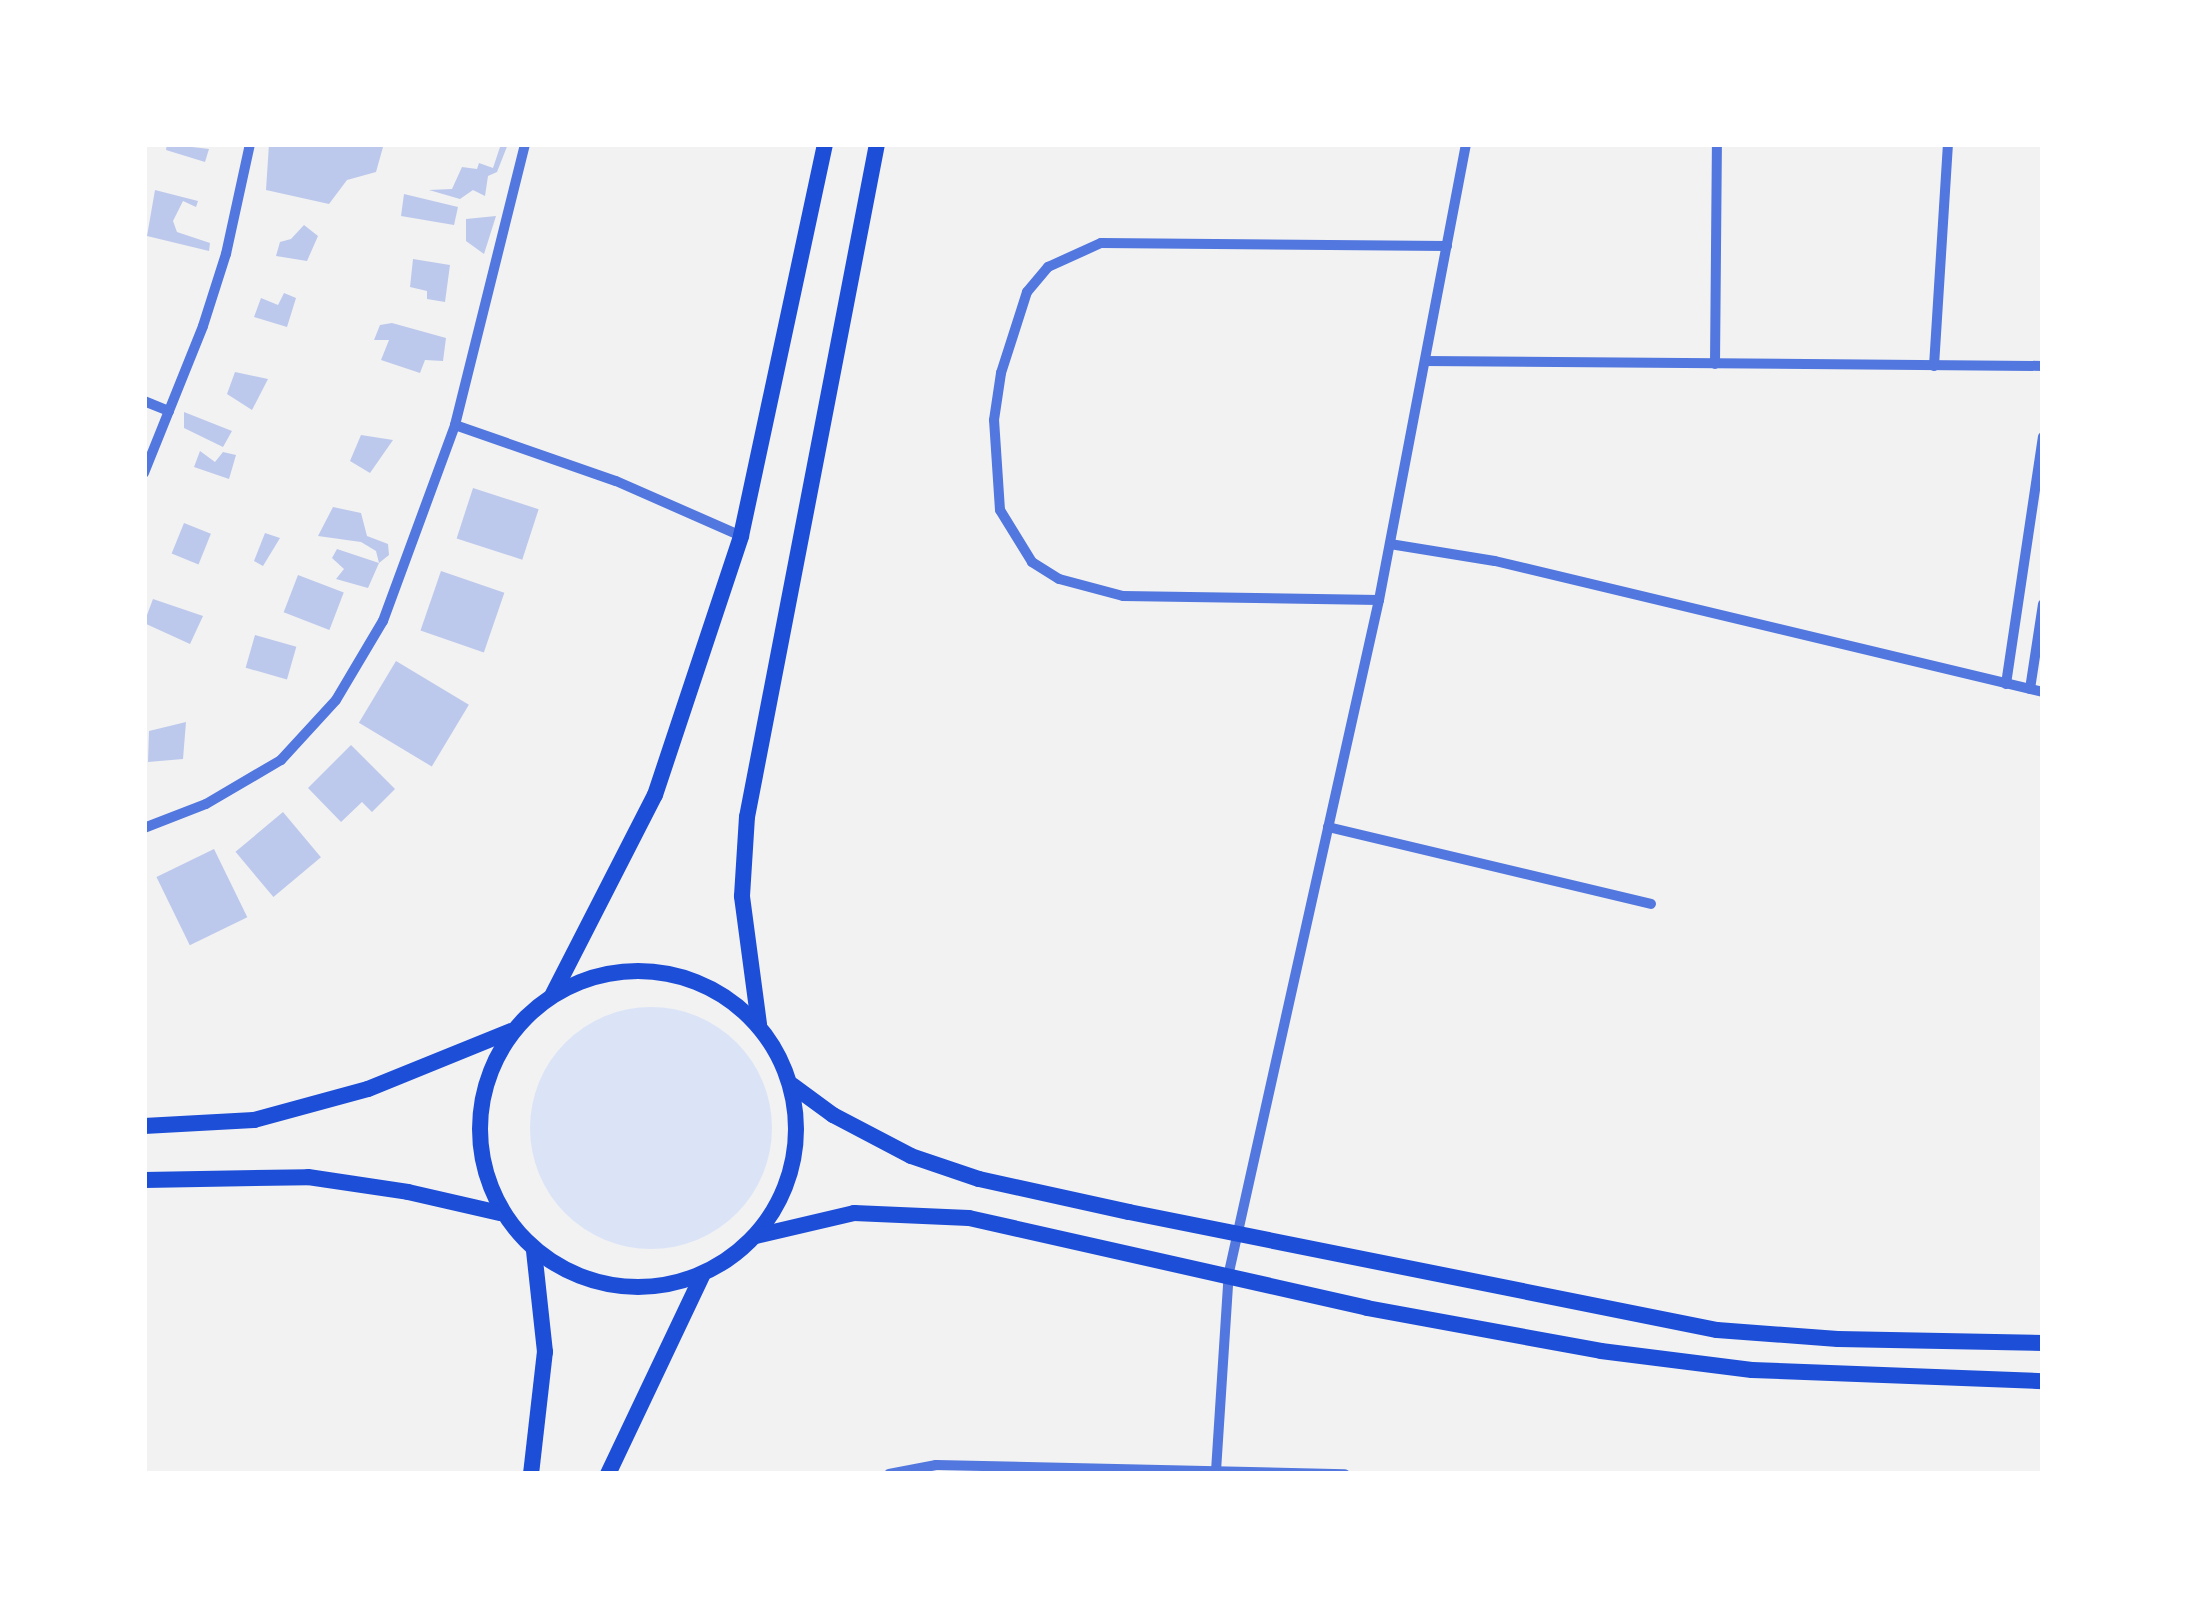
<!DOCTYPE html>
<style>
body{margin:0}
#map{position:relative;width:2187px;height:1618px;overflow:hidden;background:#f2f2f2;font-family:"IBM Plex Sans",sans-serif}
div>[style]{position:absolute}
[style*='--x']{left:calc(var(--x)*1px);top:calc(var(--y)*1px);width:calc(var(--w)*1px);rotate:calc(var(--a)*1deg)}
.green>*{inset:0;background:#dbe4f7}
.round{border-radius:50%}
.building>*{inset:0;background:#bdc9ec;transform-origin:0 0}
.minor>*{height:10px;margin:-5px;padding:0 5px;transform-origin:5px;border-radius:5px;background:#5277de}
.primary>*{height:16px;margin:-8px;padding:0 8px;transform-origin:8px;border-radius:8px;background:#1d4ed8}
.primary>.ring{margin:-8px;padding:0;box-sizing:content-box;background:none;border:16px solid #1d4ed8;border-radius:50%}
span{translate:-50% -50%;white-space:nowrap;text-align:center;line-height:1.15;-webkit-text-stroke:9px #fff;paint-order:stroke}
.frame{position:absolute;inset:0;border:147px solid #fff;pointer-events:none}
</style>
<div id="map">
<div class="green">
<i class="round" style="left:530px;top:1007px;width:242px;height:242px"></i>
</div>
<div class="building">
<i style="clip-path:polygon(167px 144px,209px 149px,205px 162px,166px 150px)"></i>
<i style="clip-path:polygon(269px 144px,367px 144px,383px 147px,376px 172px,347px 180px,329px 204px,266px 190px)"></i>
<i style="clip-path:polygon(501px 144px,508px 144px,497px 172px,488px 176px,485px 196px,473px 190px,460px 199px,429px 190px,452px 189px,462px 167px,477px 169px,479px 163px,493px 168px)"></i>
<i style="clip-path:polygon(155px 190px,198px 201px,196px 207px,183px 201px,173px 221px,177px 232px,210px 243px,209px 251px,147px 236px)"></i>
<i style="clip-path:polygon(404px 194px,458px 207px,454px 225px,401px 216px)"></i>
<i style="clip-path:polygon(496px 216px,484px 254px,466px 241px,466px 219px)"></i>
<i style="clip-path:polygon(304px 225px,318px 236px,307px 261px,276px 256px,280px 242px,291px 239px)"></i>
<i style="clip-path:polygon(413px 259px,450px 265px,445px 302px,427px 299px,427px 291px,410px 287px)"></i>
<i style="clip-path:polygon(284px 293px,296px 298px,287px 327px,254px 317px,261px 298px,278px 305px)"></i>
<i style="clip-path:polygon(392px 323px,446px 338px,443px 361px,425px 360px,420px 373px,381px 360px,389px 340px,374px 340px,380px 325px)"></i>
<i style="clip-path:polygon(235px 372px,268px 379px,252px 410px,227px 394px)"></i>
<i style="clip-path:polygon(184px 412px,232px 431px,223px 447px,184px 428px)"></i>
<i style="clip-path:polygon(361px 435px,393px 440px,370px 473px,350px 461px)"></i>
<i style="clip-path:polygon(200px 451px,215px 462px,223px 452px,236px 455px,229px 479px,194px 467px)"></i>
<i style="left:473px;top:488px;width:69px;height:53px;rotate:18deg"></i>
<i style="clip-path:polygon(333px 507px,361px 513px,367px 536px,388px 544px,389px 555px,379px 563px,376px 551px,361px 542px,318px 536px)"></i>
<i style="left:184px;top:523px;width:29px;height:33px;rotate:22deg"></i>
<i style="clip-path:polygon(265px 533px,280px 538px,263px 566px,254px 561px)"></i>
<i style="clip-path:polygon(337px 549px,379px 563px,368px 588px,336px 579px,344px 569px,332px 558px)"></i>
<i style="left:441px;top:571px;width:67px;height:63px;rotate:19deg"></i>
<i style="left:298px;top:575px;width:49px;height:40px;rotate:21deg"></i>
<i style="clip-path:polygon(153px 599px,203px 616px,190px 644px,144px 623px)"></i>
<i style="left:255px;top:635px;width:43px;height:34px;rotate:16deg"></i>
<i style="left:396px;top:661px;width:85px;height:72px;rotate:31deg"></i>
<i style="clip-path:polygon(186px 722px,183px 759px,148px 762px,149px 731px)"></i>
<i style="clip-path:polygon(351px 745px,395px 789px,372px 812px,362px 802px,341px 822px,308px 788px)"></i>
<i style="left:283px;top:812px;width:59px;height:62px;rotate:50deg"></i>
<i style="left:214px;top:849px;width:76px;height:64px;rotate:64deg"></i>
</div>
<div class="minor">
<i style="--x:1425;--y:361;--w:618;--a:0.46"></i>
<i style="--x:1715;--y:364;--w:220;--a:-89.5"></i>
<i style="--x:1934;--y:366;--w:222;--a:-86.4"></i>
<i style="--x:144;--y:401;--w:27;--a:22"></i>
<i style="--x:455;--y:425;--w:170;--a:19.2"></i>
<i style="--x:616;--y:481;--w:137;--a:23.7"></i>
<i style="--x:144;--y:473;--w:158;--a:-68.1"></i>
<i style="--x:203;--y:326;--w:76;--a:-72.3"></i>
<i style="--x:226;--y:254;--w:113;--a:-77.7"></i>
<i style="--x:1390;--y:544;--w:106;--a:9.2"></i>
<i style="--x:1495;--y:561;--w:563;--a:13.44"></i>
<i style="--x:1379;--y:600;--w:256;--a:-179.1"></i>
<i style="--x:1123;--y:596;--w:66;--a:-165.1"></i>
<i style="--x:1059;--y:579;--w:32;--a:-148"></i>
<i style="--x:1032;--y:562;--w:61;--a:-121.6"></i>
<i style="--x:1000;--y:510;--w:90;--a:-93.8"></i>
<i style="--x:994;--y:420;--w:48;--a:-81.5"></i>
<i style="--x:1001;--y:373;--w:85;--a:-72.2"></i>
<i style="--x:1027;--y:292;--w:33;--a:-50"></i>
<i style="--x:1048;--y:267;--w:58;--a:-24.4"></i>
<i style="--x:1101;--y:243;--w:346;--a:0.5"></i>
<i style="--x:2006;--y:684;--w:250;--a:-81.5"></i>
<i style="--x:2030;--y:689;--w:86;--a:-81.3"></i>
<i style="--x:1328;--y:827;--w:332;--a:13.4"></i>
<i style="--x:144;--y:828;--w:66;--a:-21.2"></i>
<i style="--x:206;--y:804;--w:87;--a:-30.4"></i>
<i style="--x:281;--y:760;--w:81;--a:-47.5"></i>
<i style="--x:336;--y:700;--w:92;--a:-59.3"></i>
<i style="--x:383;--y:621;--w:209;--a:-69.8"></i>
<i style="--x:455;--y:425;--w:290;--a:-76"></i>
<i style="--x:1216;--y:1471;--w:199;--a:-86.3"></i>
<i style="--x:1229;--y:1272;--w:689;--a:-77.42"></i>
<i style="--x:1379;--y:600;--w:464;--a:-79.2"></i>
<i style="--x:889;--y:1474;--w:48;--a:-10.8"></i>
<i style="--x:936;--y:1465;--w:409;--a:1.3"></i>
</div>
<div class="primary">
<i class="ring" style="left:480px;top:971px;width:300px;height:300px"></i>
<i style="--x:553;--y:994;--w:224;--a:-62.9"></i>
<i style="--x:655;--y:795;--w:273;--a:-71.6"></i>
<i style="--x:741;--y:536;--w:401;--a:-77.9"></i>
<i style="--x:759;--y:1024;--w:129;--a:-97.6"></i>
<i style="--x:742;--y:896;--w:79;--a:-86.4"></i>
<i style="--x:747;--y:817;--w:685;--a:-79.07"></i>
<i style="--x:792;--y:1085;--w:51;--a:36.2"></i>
<i style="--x:833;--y:1115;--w:88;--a:27.7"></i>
<i style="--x:911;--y:1156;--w:72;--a:18.7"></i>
<i style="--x:979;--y:1179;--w:154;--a:12.4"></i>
<i style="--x:1129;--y:1212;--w:600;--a:11.35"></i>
<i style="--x:1717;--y:1330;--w:121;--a:4.3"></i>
<i style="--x:1838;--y:1339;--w:205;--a:1.1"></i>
<i style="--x:144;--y:1126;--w:110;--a:-3.1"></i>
<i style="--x:254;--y:1120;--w:118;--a:-15.2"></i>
<i style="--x:368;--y:1089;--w:154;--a:-22.1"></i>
<i style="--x:144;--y:1180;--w:164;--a:-1"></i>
<i style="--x:308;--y:1177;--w:101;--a:8.5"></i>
<i style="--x:408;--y:1192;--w:94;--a:12.9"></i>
<i style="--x:756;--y:1236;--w:101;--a:-13.2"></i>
<i style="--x:854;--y:1213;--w:115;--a:2.5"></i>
<i style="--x:969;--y:1218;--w:408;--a:12.7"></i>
<i style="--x:1367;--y:1308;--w:238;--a:10.4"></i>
<i style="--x:1601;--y:1351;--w:152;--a:7.2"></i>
<i style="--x:1752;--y:1370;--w:291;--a:2.2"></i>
<i style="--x:531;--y:1474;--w:123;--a:-83.5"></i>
<i style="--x:545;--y:1352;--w:103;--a:-96.2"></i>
<i style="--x:608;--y:1474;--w:219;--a:-64.6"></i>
</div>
<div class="frame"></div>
</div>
